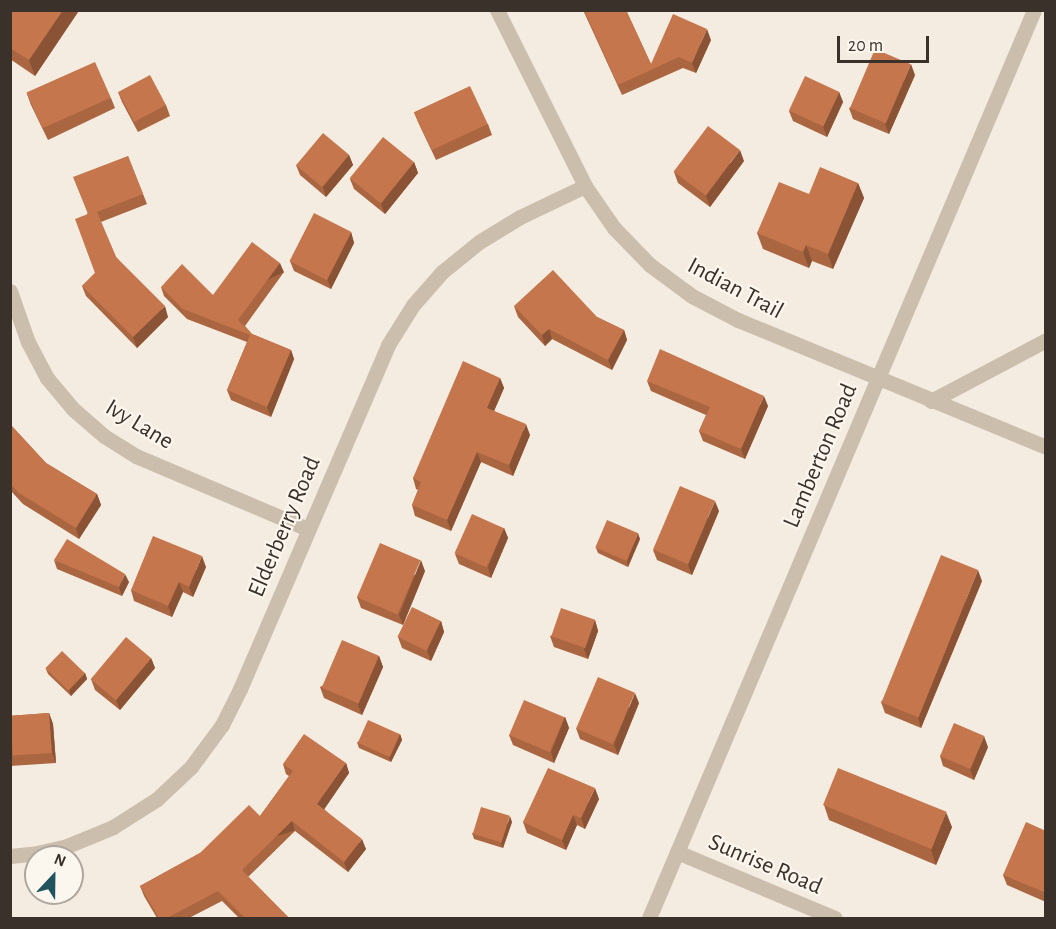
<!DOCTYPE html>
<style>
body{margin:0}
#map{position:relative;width:1056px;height:929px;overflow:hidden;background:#f4ece1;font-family:"Alegreya Sans",sans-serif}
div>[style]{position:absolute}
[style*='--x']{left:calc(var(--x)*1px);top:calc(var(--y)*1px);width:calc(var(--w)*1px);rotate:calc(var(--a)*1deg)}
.street>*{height:15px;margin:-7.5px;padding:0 7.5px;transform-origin:7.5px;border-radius:7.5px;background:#ccbeac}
.wall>*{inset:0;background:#aa6541}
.shaded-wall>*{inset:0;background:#8b5335;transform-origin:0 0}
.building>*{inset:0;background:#c6764c;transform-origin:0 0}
span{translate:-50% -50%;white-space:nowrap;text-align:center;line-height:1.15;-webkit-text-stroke:4.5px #fbf6ee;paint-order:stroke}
.street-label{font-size:24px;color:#3a312b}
.frame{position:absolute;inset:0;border:12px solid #3a312b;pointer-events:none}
.north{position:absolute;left:24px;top:845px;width:60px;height:60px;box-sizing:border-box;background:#fbf6ee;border:2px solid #aea7a0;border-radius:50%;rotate:22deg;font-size:16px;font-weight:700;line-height:24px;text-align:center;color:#3a312b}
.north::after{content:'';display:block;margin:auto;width:21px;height:27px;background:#20535d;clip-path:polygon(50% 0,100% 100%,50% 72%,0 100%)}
.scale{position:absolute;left:837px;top:36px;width:92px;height:27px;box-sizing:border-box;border:3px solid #3a312b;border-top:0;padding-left:8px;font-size:18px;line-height:21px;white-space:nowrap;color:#3a312b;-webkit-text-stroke:4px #fbf6ee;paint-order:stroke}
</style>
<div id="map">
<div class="street">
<i style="--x:497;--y:10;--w:197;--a:63.4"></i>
<i style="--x:585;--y:186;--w:51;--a:55.4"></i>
<i style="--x:614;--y:228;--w:52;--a:45.8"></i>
<i style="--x:650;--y:265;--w:52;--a:36.4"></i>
<i style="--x:692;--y:296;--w:52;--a:27.6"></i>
<i style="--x:738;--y:320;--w:333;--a:22.4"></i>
<i style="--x:10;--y:291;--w:54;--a:70.6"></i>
<i style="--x:28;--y:342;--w:41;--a:62.2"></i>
<i style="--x:47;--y:378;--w:40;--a:50"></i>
<i style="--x:73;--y:409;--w:41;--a:41.1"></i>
<i style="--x:104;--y:436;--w:38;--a:32"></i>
<i style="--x:136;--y:456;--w:187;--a:23"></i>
<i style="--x:931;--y:401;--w:130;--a:-27.9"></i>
<i style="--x:677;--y:852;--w:171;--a:22.7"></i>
<i style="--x:10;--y:856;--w:27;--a:-6"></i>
<i style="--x:37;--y:853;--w:31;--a:-13"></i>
<i style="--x:67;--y:846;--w:50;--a:-22.4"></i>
<i style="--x:113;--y:827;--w:52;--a:-32.5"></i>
<i style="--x:157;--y:799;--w:47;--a:-43.3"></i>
<i style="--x:191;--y:767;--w:52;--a:-53.6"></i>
<i style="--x:222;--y:725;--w:40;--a:-63.4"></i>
<i style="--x:240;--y:689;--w:374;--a:-66.7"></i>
<i style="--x:388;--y:345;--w:47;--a:-58"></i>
<i style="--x:413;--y:305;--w:44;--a:-48.7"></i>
<i style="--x:442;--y:272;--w:48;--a:-39"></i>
<i style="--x:479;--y:242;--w:48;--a:-31.4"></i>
<i style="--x:520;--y:217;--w:72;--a:-25.5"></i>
<i style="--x:649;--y:918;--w:986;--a:-67.02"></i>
</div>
<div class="wall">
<i style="clip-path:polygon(10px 10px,78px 12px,35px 76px,10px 59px)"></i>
<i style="clip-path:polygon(583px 10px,626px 10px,651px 64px,711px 40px,696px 73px,683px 68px,622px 95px)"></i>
<i style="clip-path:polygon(915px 75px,889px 134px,853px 119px,849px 108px)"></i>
<i style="clip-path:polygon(118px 92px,166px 105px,170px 116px,138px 132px,122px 102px)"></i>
<i style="clip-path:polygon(839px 92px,843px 102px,827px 137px,793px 121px,789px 111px)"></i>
<i style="clip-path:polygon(27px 94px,111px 98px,115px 108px,48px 140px,31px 105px)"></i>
<i style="clip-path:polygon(414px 112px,488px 124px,492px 135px,436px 160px,418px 122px)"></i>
<i style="clip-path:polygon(349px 155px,353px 165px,326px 197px,300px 175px,296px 165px)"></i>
<i style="clip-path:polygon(128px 156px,147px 204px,101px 222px,116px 257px,168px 317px,137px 348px,86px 296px,82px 286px,95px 273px,87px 214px)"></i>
<i style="clip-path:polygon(744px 161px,710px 207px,678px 183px,674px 172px)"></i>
<i style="clip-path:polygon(414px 162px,418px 173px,385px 214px,354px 189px,350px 179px)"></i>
<i style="clip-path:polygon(858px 183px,864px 198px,833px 269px,812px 261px,809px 268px,763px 249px,757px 233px,809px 194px)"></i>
<i style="clip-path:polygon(351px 232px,354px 243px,331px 289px,294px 271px,290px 261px)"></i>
<i style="clip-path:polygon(284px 272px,245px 326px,252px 334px,291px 350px,294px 359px,271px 417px,231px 400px,227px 390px,247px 342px,187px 319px,164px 296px,161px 287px,213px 295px)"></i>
<i style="clip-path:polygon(514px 306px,597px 317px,624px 330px,627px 340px,612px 370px,552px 339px,545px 346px,518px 317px)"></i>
<i style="clip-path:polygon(500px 378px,504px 388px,494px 411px,530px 435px,513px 476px,481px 462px,451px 531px,415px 516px,412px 505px,418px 490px,416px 489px,413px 478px)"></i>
<i style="clip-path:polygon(647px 381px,768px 406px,745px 459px,703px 441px,699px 431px,706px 415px,651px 391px)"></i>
<i style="clip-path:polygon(10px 424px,46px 463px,97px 494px,101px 505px,79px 539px,23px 504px,10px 490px)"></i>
<i style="clip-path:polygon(719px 511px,692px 575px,657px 560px,653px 550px)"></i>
<i style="clip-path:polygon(504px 528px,508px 538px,491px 578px,459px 564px,455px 554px)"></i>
<i style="clip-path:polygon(640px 539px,628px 567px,598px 553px,596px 548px)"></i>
<i style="clip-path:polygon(54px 560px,129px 582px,122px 596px,57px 569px)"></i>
<i style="clip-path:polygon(206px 567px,193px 597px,183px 592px,172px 617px,134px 601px,131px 590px)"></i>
<i style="clip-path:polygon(425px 571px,403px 625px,361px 608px,357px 597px)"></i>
<i style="clip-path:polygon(982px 581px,921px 728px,885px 713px,881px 702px)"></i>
<i style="clip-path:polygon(595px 620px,598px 631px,588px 659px,554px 647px,550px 636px)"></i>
<i style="clip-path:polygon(441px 621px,444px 632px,431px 661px,402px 648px,398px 637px)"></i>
<i style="clip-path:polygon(379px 656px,383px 667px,362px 715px,324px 698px,320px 687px)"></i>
<i style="clip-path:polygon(151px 658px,155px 668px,120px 710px,95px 690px,91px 679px)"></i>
<i style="clip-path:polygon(46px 669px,85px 673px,87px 679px,71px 696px,48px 674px)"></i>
<i style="clip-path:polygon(639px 703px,618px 755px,580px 739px,576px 728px)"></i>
<i style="clip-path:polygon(49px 713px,53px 724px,56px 763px,10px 766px,10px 716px)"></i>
<i style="clip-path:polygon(565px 717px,569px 728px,554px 763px,513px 745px,509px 735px)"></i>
<i style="clip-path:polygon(400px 734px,402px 740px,391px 762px,359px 748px,357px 742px)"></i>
<i style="clip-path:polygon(988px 747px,974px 780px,943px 766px,940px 756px)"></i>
<i style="clip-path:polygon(346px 763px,349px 773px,324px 809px,366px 849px,348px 872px,295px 831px,248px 877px,289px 918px,239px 918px,222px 901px,189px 918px,157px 918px,144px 896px,140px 886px,200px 853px,260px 816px,289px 776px,286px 774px,283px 764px)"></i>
<i style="clip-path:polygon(599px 799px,585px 829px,577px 825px,566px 850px,527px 833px,523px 822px)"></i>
<i style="clip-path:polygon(824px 805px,952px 827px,936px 865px,829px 820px)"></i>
<i style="clip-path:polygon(512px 822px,503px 848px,474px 839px,472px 833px)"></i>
<i style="clip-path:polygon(1046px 831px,1046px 902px,1007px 885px,1003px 875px)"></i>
</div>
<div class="shaded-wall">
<i style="clip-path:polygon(63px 10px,78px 10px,78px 12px,35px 76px,29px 60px)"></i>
<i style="clip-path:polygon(707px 29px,711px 40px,696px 73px,692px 63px)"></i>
<i style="clip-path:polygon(911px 64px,915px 75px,889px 134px,885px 124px)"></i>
<i style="clip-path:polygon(839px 92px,843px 102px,827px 137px,823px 126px)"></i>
<i style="clip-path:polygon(740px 150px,744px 161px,710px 207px,706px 196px)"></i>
<i style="clip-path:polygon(349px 155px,353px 165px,326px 197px,323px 187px)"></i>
<i style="clip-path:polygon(414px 162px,418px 173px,385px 214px,381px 204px)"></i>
<i style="clip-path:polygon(858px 183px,864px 198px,833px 269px,828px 254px)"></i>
<i style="clip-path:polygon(351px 232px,354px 243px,331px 289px,327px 279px)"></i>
<i style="clip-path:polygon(806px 245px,812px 261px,809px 268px,803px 252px)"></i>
<i style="left:280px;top:263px;width:10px;height:71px;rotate:66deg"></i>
<i style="clip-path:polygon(165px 306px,168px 317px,137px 348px,133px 337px)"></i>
<i style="clip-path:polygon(549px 329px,552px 339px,545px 346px,542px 335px)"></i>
<i style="clip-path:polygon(624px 330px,627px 340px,612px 370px,608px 360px)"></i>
<i style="clip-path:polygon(291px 350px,294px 359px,271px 417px,267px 407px)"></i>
<i style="clip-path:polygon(500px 378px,504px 388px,491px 418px,487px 408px)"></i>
<i style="clip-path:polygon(764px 396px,768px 406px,745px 459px,741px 449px)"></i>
<i style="clip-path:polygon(526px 424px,530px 435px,513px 476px,509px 465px)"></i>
<i style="clip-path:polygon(477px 452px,481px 462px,451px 531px,447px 520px)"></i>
<i style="clip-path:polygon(97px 494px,101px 505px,79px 539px,76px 528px)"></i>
<i style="clip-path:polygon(715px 501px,719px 511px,692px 575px,688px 565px)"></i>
<i style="clip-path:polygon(504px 528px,508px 538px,491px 578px,488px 567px)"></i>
<i style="clip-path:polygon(638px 533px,640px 539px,628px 567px,627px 561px)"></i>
<i style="clip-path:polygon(202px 556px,206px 567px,193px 597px,189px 587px)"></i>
<i style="clip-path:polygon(421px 560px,425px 571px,403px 625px,399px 615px)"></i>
<i style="clip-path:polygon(978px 570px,982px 581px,921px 728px,918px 718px)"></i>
<i style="clip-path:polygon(125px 574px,129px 582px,122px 596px,119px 587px)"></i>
<i style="clip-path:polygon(179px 582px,183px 592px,172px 617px,168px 606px)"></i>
<i style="clip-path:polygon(595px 620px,598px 631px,588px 659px,584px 649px)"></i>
<i style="clip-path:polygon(441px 621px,444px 632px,431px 661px,427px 651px)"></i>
<i style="clip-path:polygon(379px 656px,383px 667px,362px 715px,358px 705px)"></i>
<i style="clip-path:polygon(151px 658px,155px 668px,120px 710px,116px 700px)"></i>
<i style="clip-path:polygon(85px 673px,87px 679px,71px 696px,69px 690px)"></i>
<i style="clip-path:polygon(635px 693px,639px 703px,618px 755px,614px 744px)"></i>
<i style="clip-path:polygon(49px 713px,53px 724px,56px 763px,52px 753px)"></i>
<i style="clip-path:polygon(565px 717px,569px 728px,554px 763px,551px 752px)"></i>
<i style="clip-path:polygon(400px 734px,402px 740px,391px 762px,389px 757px)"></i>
<i style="clip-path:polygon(984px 736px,988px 747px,974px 780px,970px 769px)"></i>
<i style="clip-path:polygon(346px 763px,349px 773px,321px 814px,317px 804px)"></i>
<i style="clip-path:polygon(595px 788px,599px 799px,585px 829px,581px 818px)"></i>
<i style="clip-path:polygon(946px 812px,952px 827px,936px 865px,931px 850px)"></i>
<i style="clip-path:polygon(573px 815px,577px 825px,566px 850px,562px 840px)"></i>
<i style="clip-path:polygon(510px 816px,512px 822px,503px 848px,501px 843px)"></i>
<i style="left:292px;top:821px;width:10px;height:70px;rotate:73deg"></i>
<i style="clip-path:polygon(362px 839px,366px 849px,348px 872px,344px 862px)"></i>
</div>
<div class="building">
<i style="clip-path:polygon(10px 10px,63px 10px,29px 60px,10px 48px)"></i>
<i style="clip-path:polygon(584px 10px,626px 10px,651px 64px,673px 14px,707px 29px,692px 63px,679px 57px,618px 85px)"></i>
<i style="left:875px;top:49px;width:39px;height:64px;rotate:23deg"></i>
<i style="left:95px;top:62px;width:39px;height:75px;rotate:66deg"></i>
<i style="left:150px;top:75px;width:34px;height:36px;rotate:62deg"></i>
<i style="left:805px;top:76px;width:38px;height:38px;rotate:25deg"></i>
<i style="left:470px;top:86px;width:42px;height:62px;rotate:65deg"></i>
<i style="left:708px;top:126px;width:40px;height:57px;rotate:37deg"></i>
<i style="left:323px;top:133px;width:34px;height:42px;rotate:40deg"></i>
<i style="left:383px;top:137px;width:40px;height:53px;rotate:39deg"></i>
<i style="clip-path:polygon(128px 156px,143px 194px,97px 212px,116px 257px,165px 306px,133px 337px,82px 286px,95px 273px,75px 219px,88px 214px,73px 177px)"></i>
<i style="clip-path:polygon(820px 167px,858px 183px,828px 254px,806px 245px,803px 252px,757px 233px,779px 182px,809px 194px)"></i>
<i style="left:314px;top:213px;width:42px;height:54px;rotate:27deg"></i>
<i style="clip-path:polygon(252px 242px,280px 263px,238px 320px,252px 334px,291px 350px,267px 407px,227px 390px,250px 335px,183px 309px,161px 287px,182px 264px,213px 295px)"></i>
<i style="clip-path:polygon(553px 270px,597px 317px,624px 330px,608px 360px,549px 329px,542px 335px,514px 306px)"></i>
<i style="clip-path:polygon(660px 349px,764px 396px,741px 449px,699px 431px,710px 407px,647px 381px)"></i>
<i style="clip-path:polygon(463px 361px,500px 378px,487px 408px,526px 424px,509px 465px,477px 452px,447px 520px,412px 505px,421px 482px,413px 478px)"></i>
<i style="clip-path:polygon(10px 424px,46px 463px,97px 494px,76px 528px,19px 493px,10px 484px)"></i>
<i style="left:680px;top:486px;width:38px;height:69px;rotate:23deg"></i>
<i style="left:472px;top:514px;width:35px;height:43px;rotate:24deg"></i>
<i style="left:607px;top:520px;width:34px;height:30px;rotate:23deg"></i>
<i style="clip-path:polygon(153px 536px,202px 556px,189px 587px,179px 582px,168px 606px,131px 590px)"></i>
<i style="clip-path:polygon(67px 539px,125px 574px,119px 587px,54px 560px)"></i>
<i style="left:380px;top:543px;width:44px;height:59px;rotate:23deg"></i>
<i style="left:941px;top:555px;width:40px;height:159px;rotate:22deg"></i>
<i style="left:412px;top:607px;width:32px;height:33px;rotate:26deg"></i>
<i style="left:561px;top:608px;width:36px;height:30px;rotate:19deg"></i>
<i style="left:126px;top:637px;width:33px;height:55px;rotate:40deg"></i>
<i style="left:342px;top:640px;width:40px;height:52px;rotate:23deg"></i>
<i style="left:62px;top:651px;width:32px;height:24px;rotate:44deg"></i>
<i style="left:598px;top:677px;width:40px;height:56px;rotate:23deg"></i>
<i style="left:524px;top:700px;width:44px;height:38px;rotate:23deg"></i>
<i style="left:49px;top:713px;width:40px;height:39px;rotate:86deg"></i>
<i style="left:368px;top:720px;width:35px;height:25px;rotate:24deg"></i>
<i style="left:954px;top:723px;width:33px;height:36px;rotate:23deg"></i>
<i style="clip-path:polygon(304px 734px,346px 763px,317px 804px,362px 839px,344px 862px,292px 821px,242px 870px,289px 918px,245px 918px,218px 891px,167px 918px,159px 918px,140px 886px,200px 853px,249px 805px,260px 816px,293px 771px,283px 764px)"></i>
<i style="clip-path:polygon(548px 768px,595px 788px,581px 818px,573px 815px,562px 840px,523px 822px)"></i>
<i style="left:838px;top:768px;width:117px;height:40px;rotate:22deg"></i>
<i style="left:481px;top:807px;width:30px;height:28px;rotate:17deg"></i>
<i style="clip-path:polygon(1026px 822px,1046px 831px,1046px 889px,1044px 892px,1003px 875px)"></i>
</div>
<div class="street-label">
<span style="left:735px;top:289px;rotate:28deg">Indian Trail</span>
<span style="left:139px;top:425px;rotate:31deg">Ivy Lane</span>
<span style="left:821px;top:456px;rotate:-67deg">Lamberton Road</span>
<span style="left:285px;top:527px;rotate:-67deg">Elderberry Road</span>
<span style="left:765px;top:865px;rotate:23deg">Sunrise Road</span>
</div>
<div class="frame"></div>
<div class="north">N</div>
<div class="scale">20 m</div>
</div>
